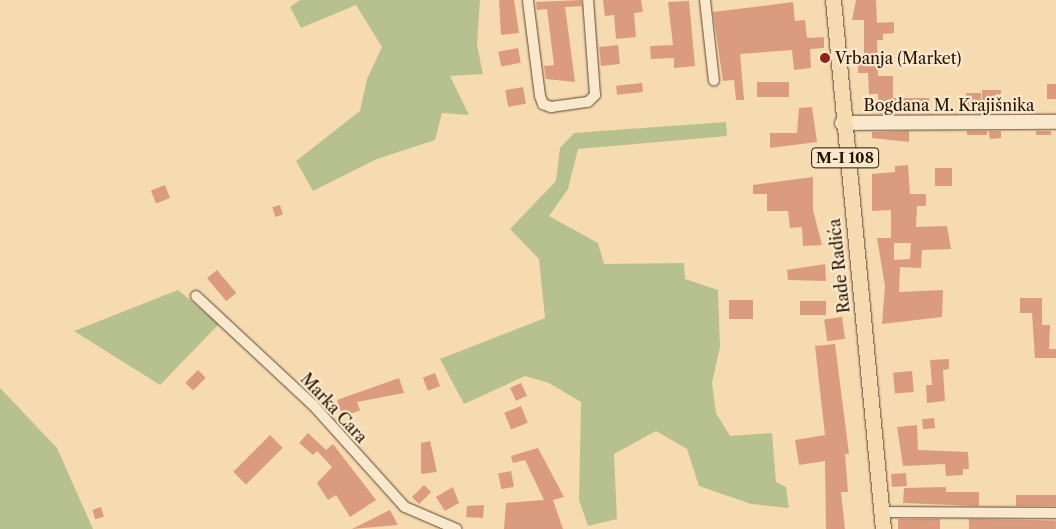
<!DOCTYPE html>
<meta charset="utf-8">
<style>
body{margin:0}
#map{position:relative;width:1056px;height:529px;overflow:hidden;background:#f6dbb1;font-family:"Libre Caslon Text",serif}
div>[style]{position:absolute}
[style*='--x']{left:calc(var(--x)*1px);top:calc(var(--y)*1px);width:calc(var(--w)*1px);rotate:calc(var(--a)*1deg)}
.green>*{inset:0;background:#b7c190}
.building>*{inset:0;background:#db9b7e;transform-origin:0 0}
.roads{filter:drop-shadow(0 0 1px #59452c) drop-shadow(0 0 1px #59452c)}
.street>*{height:10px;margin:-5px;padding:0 5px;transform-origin:5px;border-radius:5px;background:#f9e8cc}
.secondary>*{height:14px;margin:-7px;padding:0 7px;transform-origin:7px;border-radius:7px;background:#f9e8cc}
.primary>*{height:15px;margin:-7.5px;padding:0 7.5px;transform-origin:7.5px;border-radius:7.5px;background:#f6dbb1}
.dots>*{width:14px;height:14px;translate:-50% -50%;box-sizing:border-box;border:2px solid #f9e8cc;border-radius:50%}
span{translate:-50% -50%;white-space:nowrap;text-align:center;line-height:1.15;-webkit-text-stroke:4.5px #f9e8cc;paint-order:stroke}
.shield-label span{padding:1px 4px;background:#f9e8cc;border:1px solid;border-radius:4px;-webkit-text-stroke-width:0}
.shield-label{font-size:15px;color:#251300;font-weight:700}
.poi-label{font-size:16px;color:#251300}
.left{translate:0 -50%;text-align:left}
.street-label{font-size:16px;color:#251300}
</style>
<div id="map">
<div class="green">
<i style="clip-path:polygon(300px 0,480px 0,477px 45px,483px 74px,450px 76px,469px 115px,442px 113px,435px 140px,377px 159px,313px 191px,296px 161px,360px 111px,367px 79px,382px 47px,356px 5px,301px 28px,290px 7px)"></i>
<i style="clip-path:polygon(726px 122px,727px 136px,578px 149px,568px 189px,549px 216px,598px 243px,604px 264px,684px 263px,685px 279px,718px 290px,720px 347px,712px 383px,716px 413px,730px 436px,772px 433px,776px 482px,786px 487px,789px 508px,751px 504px,699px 486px,687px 449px,656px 431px,614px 454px,617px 519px,588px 526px,579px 500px,581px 402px,549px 383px,525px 376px,464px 404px,440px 359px,545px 318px,539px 259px,510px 229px,556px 181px,560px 148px,574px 133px)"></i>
<i style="clip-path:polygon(178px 290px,219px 324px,160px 385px,74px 331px)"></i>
<i style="clip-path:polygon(0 388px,57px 448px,93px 529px,0 529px)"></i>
</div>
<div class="building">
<i style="clip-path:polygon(499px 0,514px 0,519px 33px,501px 35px)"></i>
<i style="clip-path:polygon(581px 0,582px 6px,565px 7px,575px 82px,546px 79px,544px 66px,554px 65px,547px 9px,537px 10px,536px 2px)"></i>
<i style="clip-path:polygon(603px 0,641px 0,643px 12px,634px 13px,636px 37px,616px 39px,614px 15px,605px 16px)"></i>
<i style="clip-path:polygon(856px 0,876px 0,877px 23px,894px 22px,894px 33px,883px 34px,883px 40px,877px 40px,878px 76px,893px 76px,893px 98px,929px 98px,929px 109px,879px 114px,878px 94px,869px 94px,868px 73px,858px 73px,858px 55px,864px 55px,864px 20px,852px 20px)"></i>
<i style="clip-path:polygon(689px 1px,695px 66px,674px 68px,674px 58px,651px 59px,650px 46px,673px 45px,668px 2px)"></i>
<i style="clip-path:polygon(793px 2px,795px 21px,805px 20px,807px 38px,824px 37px,824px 48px,810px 49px,811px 68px,794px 70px,792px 50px,740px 54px,744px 100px,736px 100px,734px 80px,723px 81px,713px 12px)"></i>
<i style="left:618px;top:45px;width:19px;height:19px;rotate:84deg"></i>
<i style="left:518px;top:48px;width:15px;height:20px;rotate:79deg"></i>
<i style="left:789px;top:82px;width:15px;height:32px;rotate:90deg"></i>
<i style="left:642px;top:83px;width:9px;height:26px;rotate:84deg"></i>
<i style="left:1047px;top:84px;width:9px;height:15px"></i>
<i style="left:523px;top:87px;width:17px;height:18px;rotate:80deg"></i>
<i style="left:982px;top:90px;width:19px;height:10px"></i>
<i style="left:981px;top:93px;width:14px;height:15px;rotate:90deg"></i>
<i style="clip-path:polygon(812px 107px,817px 142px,770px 148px,770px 133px,797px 133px,799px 108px)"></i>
<i style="clip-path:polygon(909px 131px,909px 142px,872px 138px,872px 132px)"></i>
<i style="left:967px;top:131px;width:20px;height:4px"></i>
<i style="clip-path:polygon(989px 131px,1001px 131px,1001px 138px,990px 139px)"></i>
<i style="left:1036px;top:131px;width:15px;height:4px"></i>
<i style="clip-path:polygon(evenodd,908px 165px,910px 194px,926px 194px,926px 206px,917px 206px,916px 227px,947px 226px,951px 249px,922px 250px,921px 268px,900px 267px,899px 292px,943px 290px,942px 317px,882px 324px,885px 286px,877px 238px,891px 238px,891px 210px,872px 211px,872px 174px,895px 172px,895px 166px,908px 165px,894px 243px,911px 243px,910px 259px,894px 260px,894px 243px)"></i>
<i style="left:935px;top:168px;width:17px;height:18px"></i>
<i style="clip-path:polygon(813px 177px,813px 210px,822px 245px,803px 246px,802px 227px,790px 228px,788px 211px,767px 211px,767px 194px,753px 194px,753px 185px)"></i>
<i style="left:165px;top:185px;width:14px;height:15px;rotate:69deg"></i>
<i style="left:280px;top:205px;width:10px;height:8px;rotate:73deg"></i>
<i style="clip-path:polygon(825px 264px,826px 281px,788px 280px,787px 270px)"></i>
<i style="left:217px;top:270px;width:30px;height:13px;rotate:50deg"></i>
<i style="clip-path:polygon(1020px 298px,1042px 298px,1042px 325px,1050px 325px,1049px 349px,1056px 349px,1056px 358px,1035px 358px,1032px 313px,1020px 313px)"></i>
<i style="left:729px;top:300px;width:24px;height:19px"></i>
<i style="left:800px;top:301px;width:26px;height:14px"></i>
<i style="left:842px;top:317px;width:22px;height:18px;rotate:82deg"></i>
<i style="clip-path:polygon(835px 344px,849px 454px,845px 454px,848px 492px,841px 492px,845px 529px,826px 529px,825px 461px,799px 465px,795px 440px,825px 435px,815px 346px)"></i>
<i style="clip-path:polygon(949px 359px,949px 369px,943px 370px,945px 401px,927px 403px,926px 385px,932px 385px,930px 360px)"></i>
<i style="left:198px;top:370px;width:11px;height:18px;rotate:45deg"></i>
<i style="left:912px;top:371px;width:21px;height:19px;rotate:85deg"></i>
<i style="left:435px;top:373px;width:14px;height:13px;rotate:69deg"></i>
<i style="clip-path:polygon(399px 378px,404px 393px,357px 402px,360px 410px,343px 417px,337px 400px)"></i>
<i style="left:521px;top:383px;width:14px;height:12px;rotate:65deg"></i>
<i style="left:521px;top:406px;width:18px;height:18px;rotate:68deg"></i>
<i style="left:934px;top:418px;width:10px;height:12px;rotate:84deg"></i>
<i style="clip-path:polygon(917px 425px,918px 450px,968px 452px,969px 469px,963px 469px,963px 475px,946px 476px,945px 464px,903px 466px,897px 427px)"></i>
<i style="clip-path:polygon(308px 433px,326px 450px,333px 444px,376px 500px,350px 517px,336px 495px,328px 500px,317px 483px,332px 467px,317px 451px,313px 455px,299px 443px)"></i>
<i style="left:270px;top:435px;width:18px;height:52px;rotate:45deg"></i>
<i style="clip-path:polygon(430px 441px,437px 472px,421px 474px,421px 443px)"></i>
<i style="clip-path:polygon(538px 448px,564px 497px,553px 500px,563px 529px,504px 529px,506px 503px,544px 500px,525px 460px,513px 463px,511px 456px)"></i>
<i style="left:511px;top:471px;width:16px;height:13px;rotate:79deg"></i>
<i style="left:906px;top:473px;width:13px;height:15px;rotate:86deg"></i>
<i style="left:424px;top:485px;width:10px;height:17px;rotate:45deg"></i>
<i style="clip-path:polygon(453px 487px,459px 503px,445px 511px,436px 497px)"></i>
<i style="clip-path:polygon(946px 487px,946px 492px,979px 492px,979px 506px,903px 503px,904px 488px)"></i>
<i style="left:1016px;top:495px;width:40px;height:11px"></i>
<i style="clip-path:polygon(484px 505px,483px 518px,466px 517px,467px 506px)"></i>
<i style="left:101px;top:507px;width:10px;height:9px;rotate:73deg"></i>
<i style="clip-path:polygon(390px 510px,398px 525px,352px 529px)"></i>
<i style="left:898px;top:519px;width:42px;height:10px"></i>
<i style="left:969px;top:519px;width:87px;height:10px;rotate:1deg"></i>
</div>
<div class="roads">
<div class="street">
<i style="--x:705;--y:0;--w:81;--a:83.7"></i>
<i style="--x:528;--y:1;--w:96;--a:82.8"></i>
<i style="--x:540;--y:96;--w:9;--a:69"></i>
<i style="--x:543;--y:104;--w:9;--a:21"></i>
<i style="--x:551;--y:107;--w:37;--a:-8"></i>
<i style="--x:588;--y:102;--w:10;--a:-45"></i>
<i style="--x:595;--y:95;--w:95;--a:-94.2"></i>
<i style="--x:196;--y:296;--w:160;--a:43"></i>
<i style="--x:313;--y:405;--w:137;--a:48"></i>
<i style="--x:405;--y:507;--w:56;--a:23.3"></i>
<i style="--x:882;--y:512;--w:174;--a:0.3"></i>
</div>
<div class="secondary">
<i style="--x:842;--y:123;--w:214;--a:-0.3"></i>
</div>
<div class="primary">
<i style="--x:833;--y:0;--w:531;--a:84.6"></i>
</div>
</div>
<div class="dots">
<i style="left:825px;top:58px;background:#8f2418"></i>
</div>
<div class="shield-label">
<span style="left:845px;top:158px">M-I 108</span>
</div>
<div class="poi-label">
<span class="left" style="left:835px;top:58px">Vrbanja (Market)</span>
</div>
<div class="street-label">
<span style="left:949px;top:105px">Bogdana M. Krajišnika</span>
<span style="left:839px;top:266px;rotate:-96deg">Rade Radića</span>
<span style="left:334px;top:408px;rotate:47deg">Marka Cara</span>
</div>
</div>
